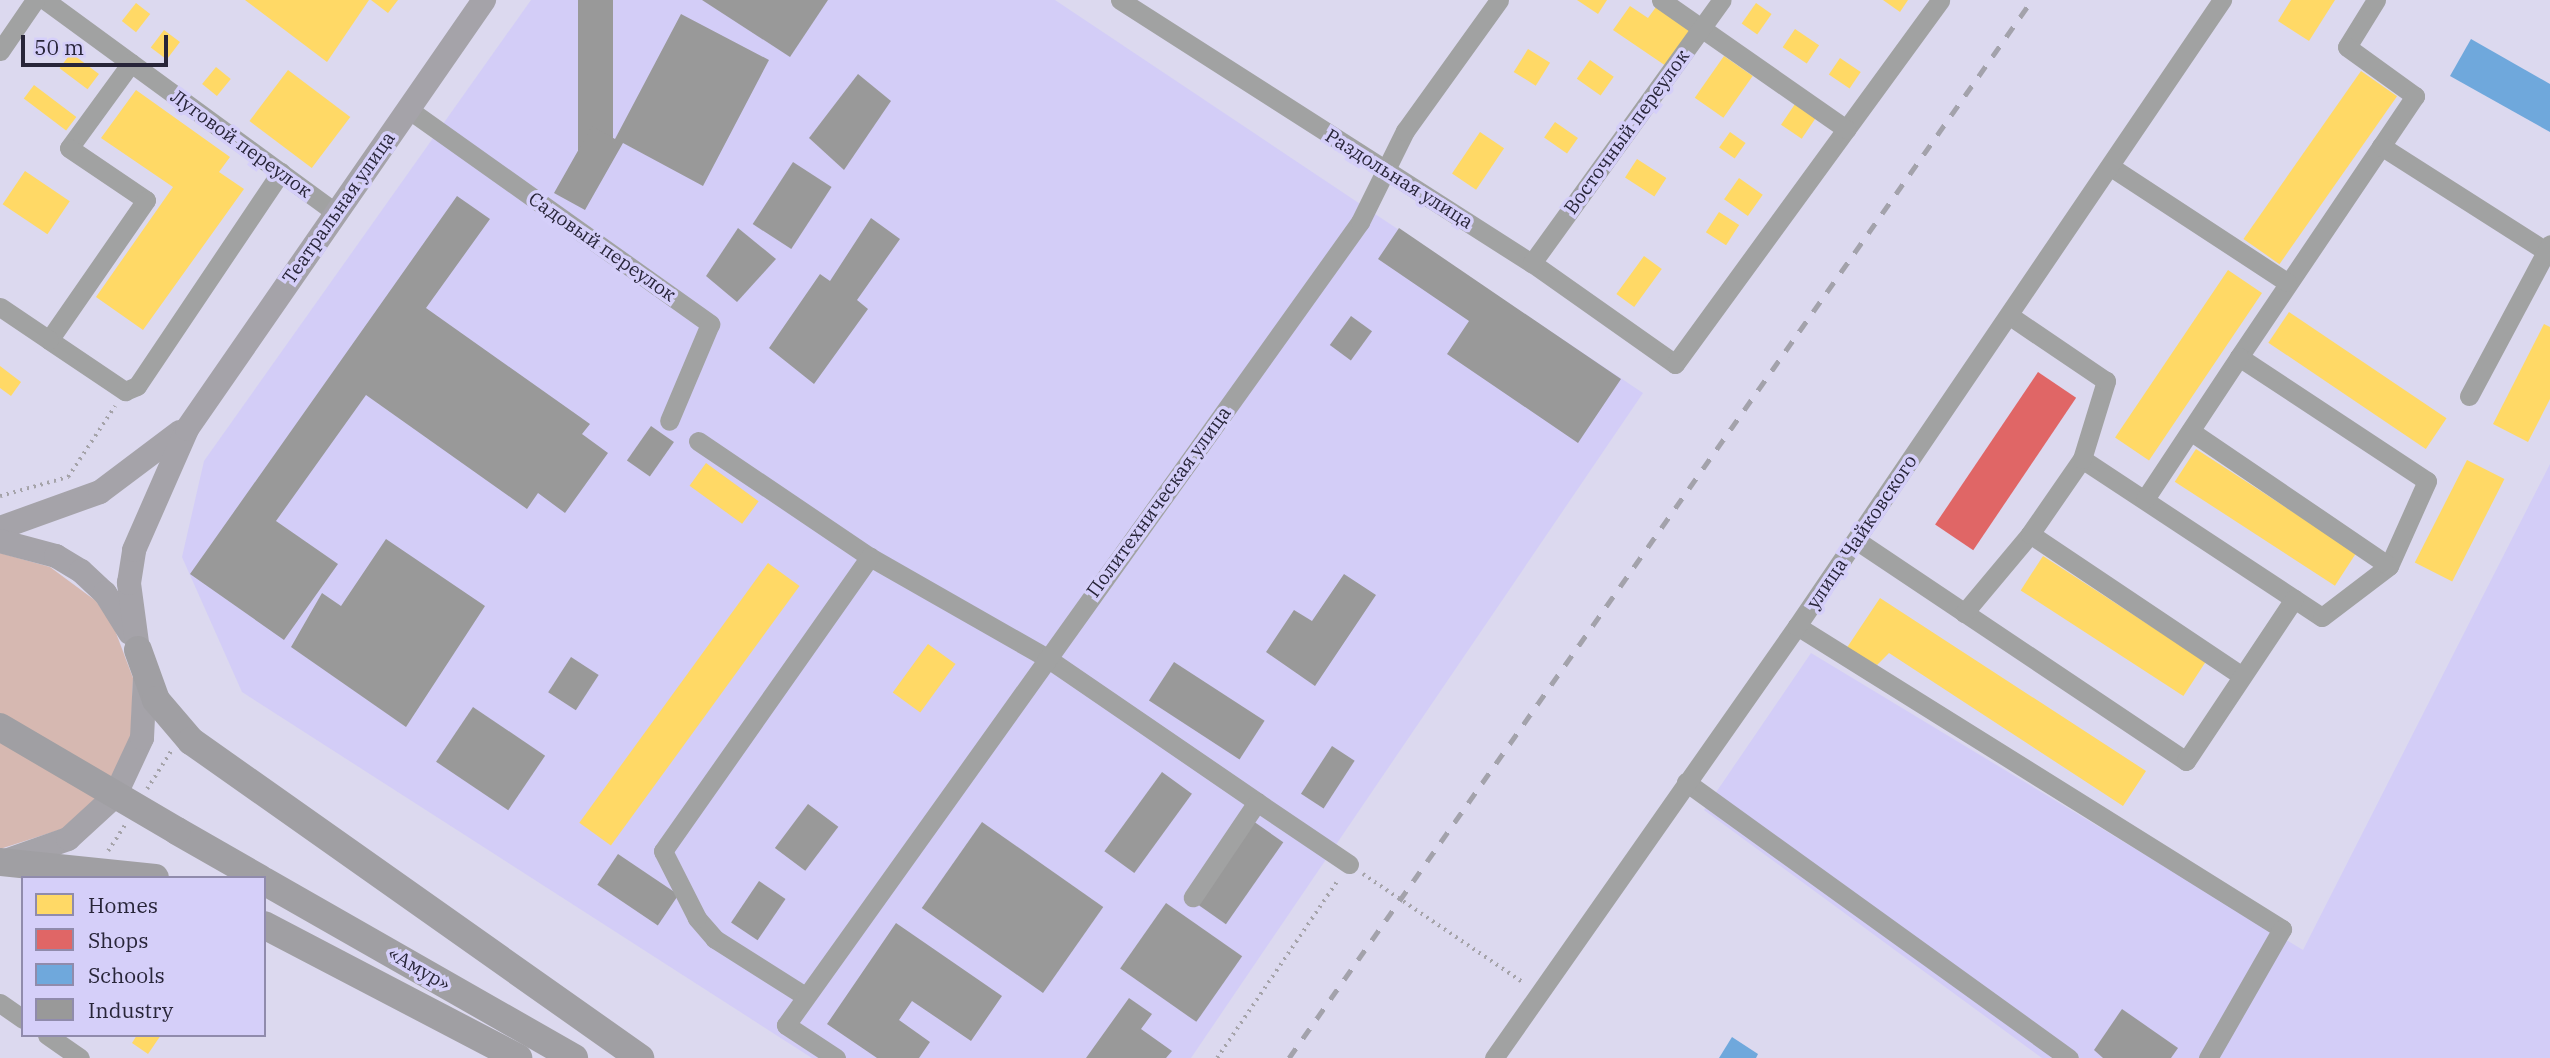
<!DOCTYPE html>
<meta charset="utf-8">
<style>
body{margin:0}
#map{position:relative;width:2550px;height:1058px;overflow:hidden;background:#dcd9ef;font-family:"IBM Plex Serif",serif}
div>[style]{position:absolute}
[style*='--x']{left:calc(var(--x)*1px);top:calc(var(--y)*1px);width:calc(var(--w)*1px);rotate:calc(var(--a)*1deg)}
.built>*{inset:0;background:#d3cdf7}
.green>*{inset:0;background:#d6b8b1}
.homes>*{inset:0;background:#ffd966;transform-origin:0 0}
.shops>*{inset:0;background:#e06666;transform-origin:0 0}
.schools>*{inset:0;background:#6fa8dc}
.industry>*{inset:0;background:#999;transform-origin:0 0}
.path>*{height:3.5px;margin-top:-1.75px;transform-origin:0;background:repeating-linear-gradient(90deg,#a5a3a9 0 2px,transparent 0 7px)}
.minor>*{height:19px;margin:-9.5px;padding:0 9.5px;transform-origin:9.5px;border-radius:9.5px;background:#a1a2a2}
.major>*{height:24px;margin:-12px;padding:0 12px;transform-origin:12px;border-radius:12px;background:#a5a3a9}
.highway>*{height:28px;margin:-14px;padding:0 14px;transform-origin:14px;border-radius:14px;background:#a09fa3}
.rail>*{height:5px;margin-top:-2.5px;transform-origin:0;background:repeating-linear-gradient(90deg,#a3a2ab 0 12px,transparent 0 24px)}
.highway-bridge>*{height:28px;margin:-14px;padding:0 14px;transform-origin:14px;border-radius:14px;background:#a09fa3}
span{translate:-50% -50%;white-space:nowrap;text-align:center;line-height:1.15;-webkit-text-stroke:7px #d5cff9;paint-order:stroke}
.street-label{font-size:19px;color:#282539}
.legend{position:absolute;left:21px;top:876px;width:245px;height:161px;box-sizing:border-box;background:#d5cff9;border:2px solid #908bac;margin:0;padding:9px 12px;list-style:none;font-size:21px;color:#282539}
.legend li{display:flex;align-items:center;gap:14px;height:35px}
.legend b{width:35px;border:2px solid #908bac}
.scale{position:absolute;left:21px;top:35px;width:147px;height:32px;box-sizing:border-box;border:4px solid #282539;border-top:0;padding-left:9px;font-size:21px;line-height:24px;white-space:nowrap;color:#282539;-webkit-text-stroke:5px #d5cff9;paint-order:stroke}
</style>
<div id="map">
<div class="built">
<i style="clip-path:polygon(531px 0,1055px 0,1643px 393px,1191px 1058px,812px 1058px,242px 692px,182px 557px,204px 461px)"></i>
<i style="clip-path:polygon(2550px 464px,2550px 1058px,2042px 1058px,1704px 810px,1811px 653px,2303px 950px)"></i>
</div>
<div class="green">
<i style="clip-path:polygon(0 553px,50px 567px,96px 601px,113px 625px,133px 678px,131px 735px,106px 789px,62px 829px,0 849px)"></i>
</div>
<div class="homes">
<i style="clip-path:polygon(245px 0,369px 0,327px 62px)"></i>
<i style="clip-path:polygon(371px 0,398px 0,388px 13px)"></i>
<i style="clip-path:polygon(1577px 0,1607px 0,1598px 14px)"></i>
<i style="clip-path:polygon(1883px 0,1908px 0,1900px 12px)"></i>
<i style="clip-path:polygon(2291px 0,2335px 0,2309px 41px,2278px 21px)"></i>
<i style="left:136px;top:3px;width:18px;height:23px;rotate:38deg"></i>
<i style="left:1756px;top:3px;width:19px;height:25px;rotate:35deg"></i>
<i style="clip-path:polygon(1630px 6px,1648px 18px,1656px 7px,1690px 30px,1666px 66px,1613px 30px)"></i>
<i style="left:1795px;top:29px;width:29px;height:22px;rotate:34deg"></i>
<i style="left:164px;top:30px;width:20px;height:22px;rotate:37deg"></i>
<i style="left:1528px;top:49px;width:26px;height:27px;rotate:32deg"></i>
<i style="left:71px;top:53px;width:35px;height:19px;rotate:37deg"></i>
<i style="left:1724px;top:56px;width:35px;height:51px;rotate:35deg"></i>
<i style="left:1840px;top:58px;width:25px;height:20px;rotate:34deg"></i>
<i style="left:1590px;top:60px;width:29px;height:23px;rotate:35deg"></i>
<i style="left:216px;top:67px;width:19px;height:22px;rotate:39deg"></i>
<i style="left:288px;top:70px;width:78px;height:64px;rotate:37deg"></i>
<i style="left:2361px;top:71px;width:44px;height:205px;rotate:35deg"></i>
<i style="left:34px;top:85px;width:53px;height:17px;rotate:37deg"></i>
<i style="clip-path:polygon(136px 90px,230px 157px,219px 172px,244px 189px,143px 330px,96px 297px,173px 187px,101px 138px)"></i>
<i style="left:1795px;top:104px;width:25px;height:25px;rotate:34deg"></i>
<i style="left:1555px;top:122px;width:28px;height:19px;rotate:35deg"></i>
<i style="left:1480px;top:132px;width:29px;height:50px;rotate:34deg"></i>
<i style="left:1730px;top:132px;width:19px;height:19px;rotate:35deg"></i>
<i style="left:1637px;top:159px;width:35px;height:22px;rotate:33deg"></i>
<i style="left:25px;top:171px;width:54px;height:40px;rotate:34deg"></i>
<i style="left:1739px;top:178px;width:29px;height:26px;rotate:35deg"></i>
<i style="left:1719px;top:212px;width:24px;height:24px;rotate:33deg"></i>
<i style="left:1644px;top:256px;width:22px;height:47px;rotate:36deg"></i>
<i style="left:2228px;top:270px;width:41px;height:202px;rotate:34deg"></i>
<i style="left:2289px;top:312px;width:190px;height:37px;rotate:34deg"></i>
<i style="clip-path:polygon(2544px 324px,2550px 327px,2550px 399px,2528px 442px,2493px 424px)"></i>
<i style="clip-path:polygon(0 366px,21px 382px,11px 396px,0 388px)"></i>
<i style="left:2196px;top:449px;width:191px;height:39px;rotate:33deg"></i>
<i style="left:2467px;top:460px;width:42px;height:115px;rotate:27deg"></i>
<i style="left:706px;top:463px;width:65px;height:28px;rotate:36deg"></i>
<i style="left:2043px;top:556px;width:194px;height:41px;rotate:33deg"></i>
<i style="left:768px;top:563px;width:39px;height:321px;rotate:36deg"></i>
<i style="clip-path:polygon(1880px 598px,2146px 771px,2123px 806px,1889px 653px,1877px 665px,1846px 649px)"></i>
<i style="left:928px;top:644px;width:34px;height:60px;rotate:36deg"></i>
<i style="clip-path:polygon(137px 1035px,161px 1035px,148px 1054px,132px 1043px)"></i>
</div>
<div class="shops">
<i style="left:2038px;top:372px;width:46px;height:184px;rotate:34deg"></i>
</div>
<div class="schools">
<i style="clip-path:polygon(2471px 39px,2550px 84px,2550px 132px,2450px 76px)"></i>
<i style="clip-path:polygon(1732px 1037px,1758px 1054px,1756px 1058px,1719px 1058px)"></i>
</div>
<div class="industry">
<i style="left:578px;top:0;width:35px;height:157px"></i>
<i style="clip-path:polygon(702px 0,828px 0,790px 57px)"></i>
<i style="clip-path:polygon(681px 14px,769px 60px,703px 186px,623px 143px,585px 210px,554px 193px,592px 126px,615px 139px)"></i>
<i style="clip-path:polygon(858px 74px,891px 101px,844px 170px,809px 138px)"></i>
<i style="left:793px;top:162px;width:46px;height:74px;rotate:33deg"></i>
<i style="clip-path:polygon(457px 196px,490px 219px,426px 308px,590px 424px,582px 434px,608px 453px,565px 513px,538px 493px,527px 509px,366px 395px,276px 521px,338px 564px,284px 640px,190px 574px)"></i>
<i style="clip-path:polygon(871px 218px,900px 239px,857px 300px,868px 309px,814px 384px,769px 348px,820px 274px,830px 281px)"></i>
<i style="clip-path:polygon(738px 228px,776px 259px,737px 302px,706px 276px)"></i>
<i style="clip-path:polygon(1399px 228px,1621px 379px,1578px 443px,1447px 354px,1469px 321px,1378px 259px)"></i>
<i style="left:1351px;top:316px;width:26px;height:36px;rotate:36deg"></i>
<i style="left:651px;top:426px;width:28px;height:42px;rotate:35deg"></i>
<i style="clip-path:polygon(386px 539px,485px 606px,406px 727px,291px 647px,322px 593px,341px 606px)"></i>
<i style="clip-path:polygon(1344px 574px,1376px 595px,1315px 686px,1266px 652px,1294px 610px,1312px 621px)"></i>
<i style="left:571px;top:657px;width:33px;height:42px;rotate:33deg"></i>
<i style="left:1174px;top:662px;width:108px;height:46px;rotate:33deg"></i>
<i style="left:473px;top:707px;width:87px;height:66px;rotate:34deg"></i>
<i style="left:1332px;top:746px;width:27px;height:57px;rotate:33deg"></i>
<i style="left:1162px;top:772px;width:37px;height:98px;rotate:36deg"></i>
<i style="left:808px;top:804px;width:38px;height:55px;rotate:37deg"></i>
<i style="left:1253px;top:821px;width:37px;height:100px;rotate:35deg"></i>
<i style="left:982px;top:822px;width:148px;height:105px;rotate:35deg"></i>
<i style="left:618px;top:854px;width:73px;height:37px;rotate:34deg"></i>
<i style="left:759px;top:881px;width:32px;height:50px;rotate:34deg"></i>
<i style="left:1166px;top:903px;width:93px;height:80px;rotate:35deg"></i>
<i style="clip-path:polygon(896px 923px,1002px 996px,971px 1041px,912px 1001px,899px 1020px,930px 1042px,919px 1058px,877px 1058px,827px 1024px)"></i>
<i style="clip-path:polygon(1129px 998px,1152px 1014px,1141px 1029px,1172px 1051px,1166px 1058px,1086px 1058px)"></i>
<i style="clip-path:polygon(2122px 1009px,2178px 1048px,2171px 1058px,2103px 1058px,2094px 1050px)"></i>
</div>
<div class="path">
<i style="--x:0;--y:496;--w:71;--a:-15.6"></i>
<i style="--x:68;--y:477;--w:85;--a:-56.5"></i>
<i style="--x:147;--y:789;--w:45;--a:-57.7"></i>
<i style="--x:108;--y:851;--w:31;--a:-57"></i>
<i style="--x:1363;--y:874;--w:194;--a:34.1"></i>
<i style="--x:1217;--y:1058;--w:215;--a:-55.8"></i>
</div>
<div class="minor">
<i style="--x:45;--y:0;--w:361;--a:36.2"></i>
<i style="--x:1120;--y:0;--w:489;--a:32.6"></i>
<i style="--x:1532;--y:263;--w:175;--a:35.2"></i>
<i style="--x:1675;--y:364;--w:450;--a:-53.9"></i>
<i style="--x:1661;--y:0;--w:226;--a:34.9"></i>
<i style="--x:2376;--y:0;--w:55;--a:121.7"></i>
<i style="--x:2347;--y:47;--w:84;--a:35.8"></i>
<i style="--x:2415;--y:96;--w:315;--a:124"></i>
<i style="--x:2239;--y:357;--w:225;--a:33.4"></i>
<i style="--x:2427;--y:481;--w:93;--a:114.1"></i>
<i style="--x:0;--y:51;--w:62;--a:-55.5"></i>
<i style="--x:131;--y:63;--w:105;--a:126.1"></i>
<i style="--x:69;--y:148;--w:93;--a:34"></i>
<i style="--x:146;--y:200;--w:170;--a:124.7"></i>
<i style="--x:49;--y:340;--w:92;--a:33.9"></i>
<i style="--x:125;--y:391;--w:13;--a:-23"></i>
<i style="--x:137;--y:386;--w:258;--a:-56.1"></i>
<i style="--x:408;--y:109;--w:371;--a:35.4"></i>
<i style="--x:710;--y:324;--w:105;--a:112.9"></i>
<i style="--x:2381;--y:146;--w:196;--a:32.5"></i>
<i style="--x:2111;--y:167;--w:210;--a:33.2"></i>
<i style="--x:1532;--y:263;--w:324;--a:-54.2"></i>
<i style="--x:0;--y:307;--w:59;--a:34"></i>
<i style="--x:2469;--y:396;--w:172;--a:-61.9"></i>
<i style="--x:698;--y:441;--w:207;--a:34"></i>
<i style="--x:870;--y:557;--w:204;--a:29.7"></i>
<i style="--x:1047;--y:658;--w:255;--a:34.4"></i>
<i style="--x:1257;--y:802;--w:115;--a:124"></i>
<i style="--x:2082;--y:459;--w:287;--a:33.4"></i>
<i style="--x:2322;--y:617;--w:84;--a:-37.3"></i>
<i style="--x:2389;--y:566;--w:240;--a:-145.8"></i>
<i style="--x:2145;--y:499;--w:170;--a:-56.5"></i>
<i style="--x:2030;--y:534;--w:255;--a:33.8"></i>
<i style="--x:1856;--y:540;--w:397;--a:33.8"></i>
<i style="--x:2186;--y:761;--w:195;--a:-56.3"></i>
<i style="--x:1964;--y:613;--w:103;--a:-50.1"></i>
<i style="--x:2030;--y:534;--w:91;--a:-55.3"></i>
<i style="--x:2082;--y:459;--w:82;--a:-72.9"></i>
<i style="--x:2106;--y:381;--w:116;--a:-145.9"></i>
<i style="--x:1797;--y:626;--w:572;--a:31.99"></i>
<i style="--x:2282;--y:929;--w:149;--a:119.8"></i>
<i style="--x:1686;--y:782;--w:472;--a:35.8"></i>
<i style="--x:1257;--y:802;--w:111;--a:34"></i>
<i style="--x:805;--y:996;--w:107;--a:-147.7"></i>
<i style="--x:715;--y:939;--w:28;--a:-131"></i>
<i style="--x:697;--y:918;--w:75;--a:-116.9"></i>
<i style="--x:663;--y:851;--w:360;--a:-54.9"></i>
<i style="--x:0;--y:1003;--w:28;--a:35"></i>
<i style="--x:47;--y:1035;--w:40;--a:34.9"></i>
<i style="--x:836;--y:1058;--w:60;--a:-146.6"></i>
<i style="--x:786;--y:1025;--w:987;--a:-54.44"></i>
<i style="--x:1360;--y:222;--w:102;--a:-63.7"></i>
<i style="--x:1405;--y:131;--w:161;--a:-54.3"></i>
<i style="--x:1494;--y:1058;--w:528;--a:-54.95"></i>
<i style="--x:1797;--y:626;--w:757;--a:-55.83"></i>
</div>
<div class="major">
<i style="--x:0;--y:528;--w:106;--a:-19.8"></i>
<i style="--x:100;--y:492;--w:100;--a:-36.9"></i>
<i style="--x:0;--y:541;--w:58;--a:15"></i>
<i style="--x:56;--y:556;--w:29;--a:31"></i>
<i style="--x:81;--y:571;--w:33;--a:43"></i>
<i style="--x:105;--y:593;--w:47;--a:58"></i>
<i style="--x:138;--y:650;--w:68;--a:-97.7"></i>
<i style="--x:129;--y:583;--w:33;--a:-81"></i>
<i style="--x:134;--y:550;--w:132;--a:-66.3"></i>
<i style="--x:187;--y:429;--w:522;--a:-55.3"></i>
<i style="--x:8;--y:860;--w:64;--a:-19.3"></i>
<i style="--x:68;--y:839;--w:64;--a:-42.5"></i>
<i style="--x:115;--y:796;--w:64;--a:-65"></i>
<i style="--x:142;--y:738;--w:61;--a:-87.2"></i>
</div>
<div class="highway">
<i style="--x:138;--y:650;--w:53;--a:70.2"></i>
<i style="--x:156;--y:700;--w:54;--a:49.5"></i>
<i style="--x:191;--y:741;--w:550;--a:35.22"></i>
<i style="--x:177;--y:831;--w:95;--a:29.8"></i>
<i style="--x:0;--y:862;--w:156;--a:5.9"></i>
<i style="--x:264;--y:881;--w:357;--a:29.7"></i>
<i style="--x:264;--y:925;--w:287;--a:27.6"></i>
</div>
<div class="rail">
<i style="--x:1289;--y:1058;--w:1293;--a:-54.92"></i>
</div>
<div class="highway-bridge">
<i style="--x:0;--y:727;--w:205;--a:30.4"></i>
</div>
<div class="street-label">
<span style="left:1627px;top:132px;rotate:-54deg">Восточный переулок</span>
<span style="left:241px;top:144px;rotate:36deg">Луговой переулок</span>
<span style="left:1399px;top:179px;rotate:32deg">Раздольная улица</span>
<span style="left:339px;top:208px;rotate:-55deg">Театральная улица</span>
<span style="left:602px;top:247px;rotate:35deg">Садовый переулок</span>
<span style="left:1159px;top:502px;rotate:-54deg">Политехническая улица</span>
<span style="left:1862px;top:532px;rotate:-56deg">улица Чайковского</span>
<span style="left:419px;top:969px;rotate:30deg">«Амур»</span>
</div>
<ul class="legend">
<li><b style="height:19px;background:#ffd966"></b>Homes</li>
<li><b style="height:19px;background:#e06666"></b>Shops</li>
<li><b style="height:19px;background:#6fa8dc"></b>Schools</li>
<li><b style="height:19px;background:#999"></b>Industry</li>
</ul>
<div class="scale">50 m</div>
</div>
